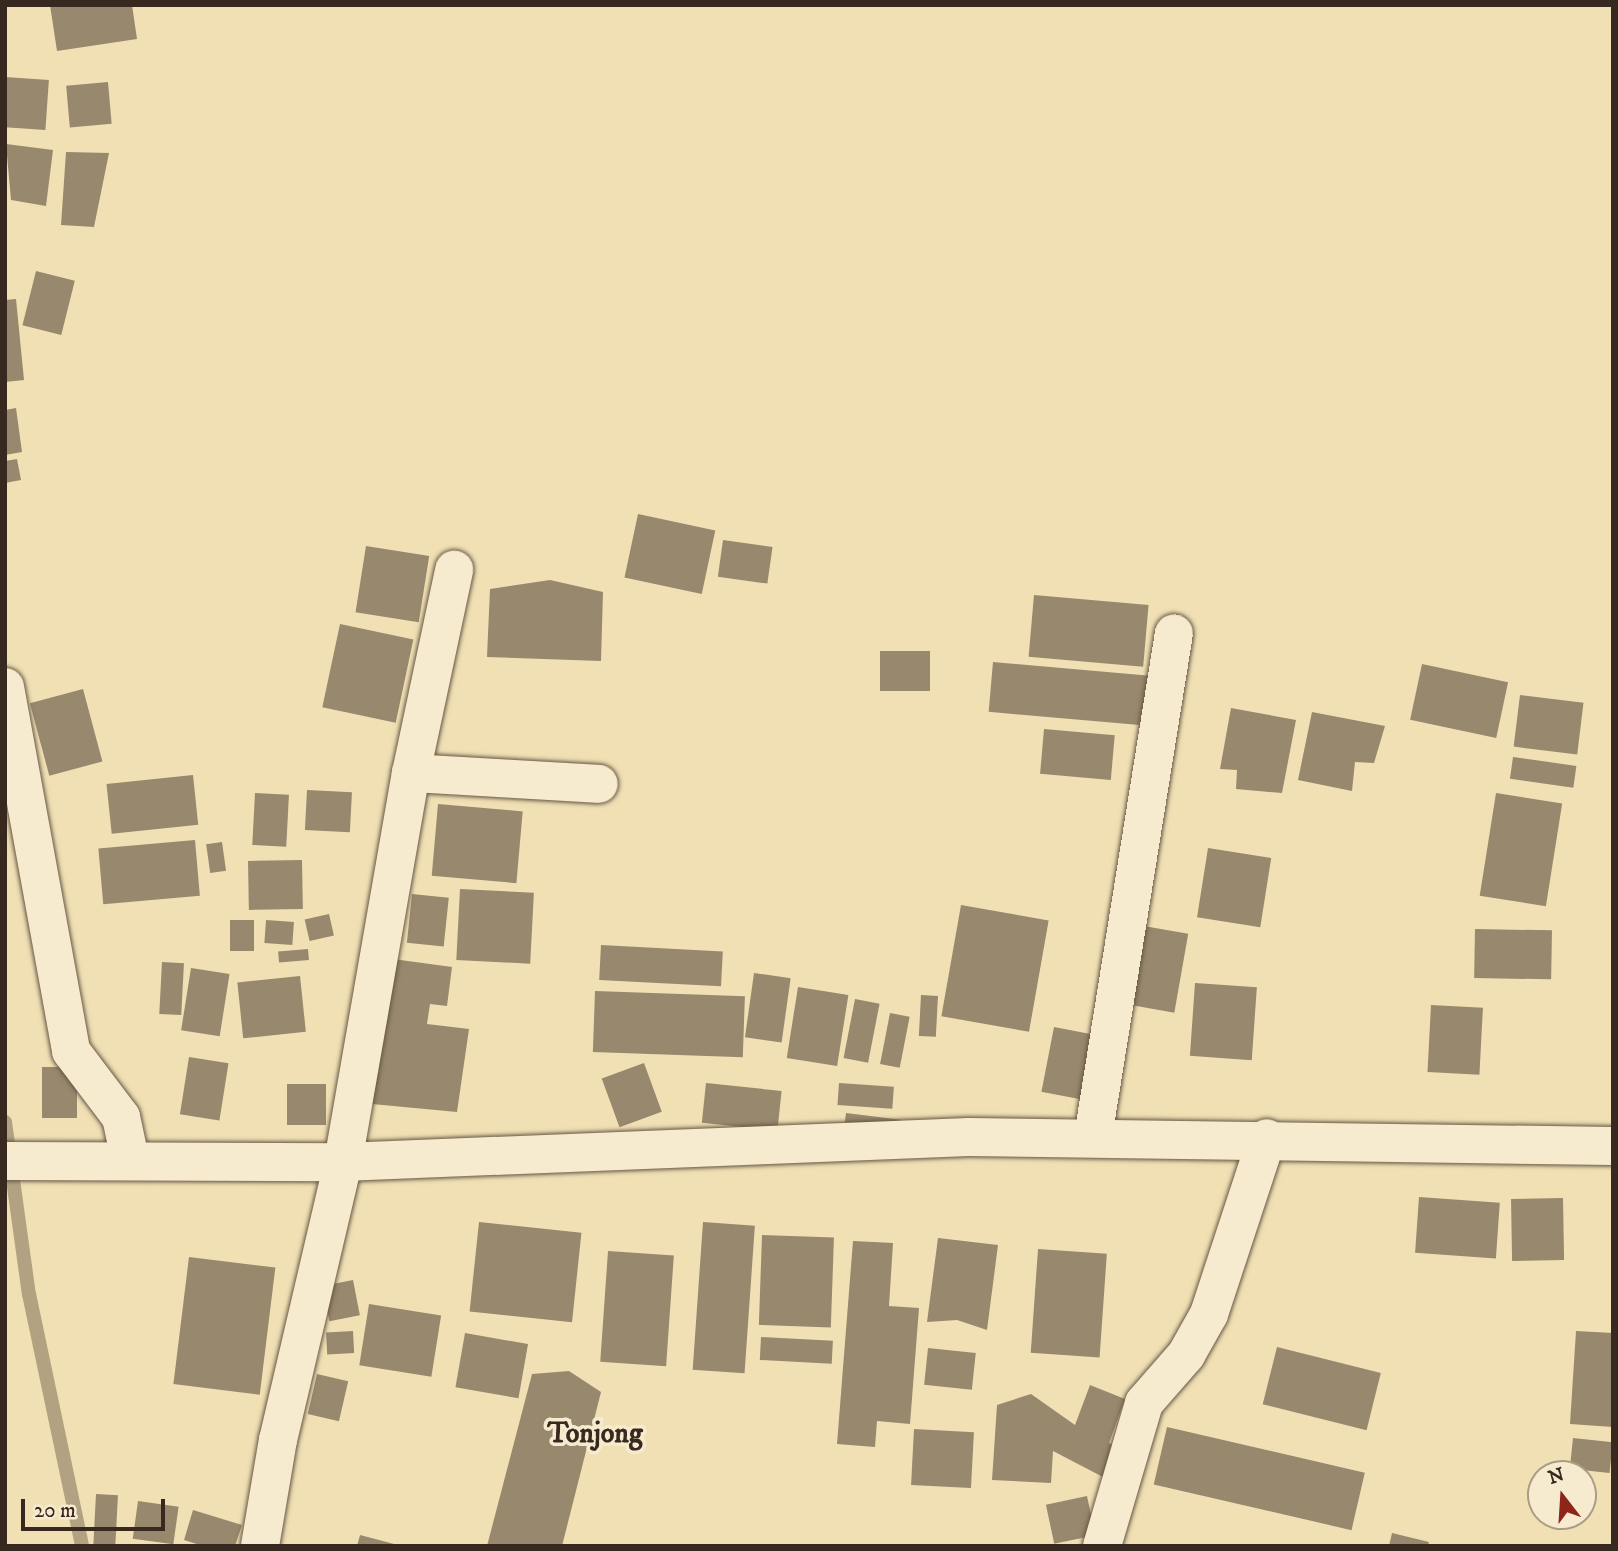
<!DOCTYPE html>
<style>
body{margin:0}
#map{position:relative;width:1618px;height:1551px;overflow:hidden;background:#f1e0b4;font-family:"IM FELL DW Pica",serif}
div>[style]{position:absolute}
[style*='--x']{left:calc(var(--x)*1px);top:calc(var(--y)*1px);width:calc(var(--w)*1px);rotate:calc(var(--a)*1deg)}
.stream>*{height:14px;margin:-7px;padding:0 7px;transform-origin:7px;border-radius:7px;background:#b2a282}
.building>*{inset:0;background:#98886d;transform-origin:0 0}
.roads{filter:drop-shadow(0 0 2px #665745) drop-shadow(0 0 2px #665745)}
.street>*{height:38px;margin:-19px;padding:0 19px;transform-origin:19px;border-radius:19px;background:#f6ebce}
span{translate:-50% -50%;white-space:nowrap;text-align:center;line-height:1.15;-webkit-text-stroke:7px #f6ebce;paint-order:stroke}
.quarter-label{font-size:28px;color:#372920;font-weight:700}
.frame{position:absolute;inset:0;border:7px solid #372920;pointer-events:none}
.north{position:absolute;left:1527px;top:1460px;width:70px;height:70px;box-sizing:border-box;background:#f6ebce;border:2px solid #aa9d88;border-radius:50%;rotate:343deg;font-size:19px;font-weight:700;line-height:28px;text-align:center;color:#372920}
.north::after{content:'';display:block;margin:auto;width:24px;height:32px;background:#8f2418;clip-path:polygon(50% 0,100% 100%,50% 72%,0 100%)}
.scale{position:absolute;left:21px;top:1499px;width:144px;height:32px;box-sizing:border-box;border:4px solid #372920;border-top:0;padding-left:9px;font-size:21px;line-height:24px;white-space:nowrap;color:#372920;-webkit-text-stroke:5px #f6ebce;paint-order:stroke}
</style>
<div id="map">
<div class="stream">
<i style="--x:5;--y:1122;--w:174;--a:82.1"></i>
<i style="--x:29;--y:1294;--w:258;--a:78.1"></i>
</div>
<div class="building">
<i style="clip-path:polygon(50px 5px,132px 5px,137px 39px,57px 51px)"></i>
<i style="left:5px;top:77px;width:44px;height:50px;rotate:4deg"></i>
<i style="left:108px;top:82px;width:42px;height:42px;rotate:85deg"></i>
<i style="clip-path:polygon(6px 144px,53px 150px,46px 206px,11px 200px)"></i>
<i style="clip-path:polygon(66px 152px,109px 153px,94px 227px,61px 225px)"></i>
<i style="left:36px;top:271px;width:40px;height:56px;rotate:14deg"></i>
<i style="clip-path:polygon(16px 299px,24px 380px,5px 382px,5px 300px)"></i>
<i style="clip-path:polygon(16px 408px,22px 452px,5px 455px,5px 410px)"></i>
<i style="clip-path:polygon(17px 459px,21px 480px,5px 483px,5px 461px)"></i>
<i style="left:638px;top:514px;width:79px;height:65px;rotate:12deg"></i>
<i style="left:723px;top:540px;width:50px;height:37px;rotate:8deg"></i>
<i style="left:366px;top:546px;width:64px;height:67px;rotate:9deg"></i>
<i style="clip-path:polygon(550px 580px,603px 592px,601px 661px,487px 657px,490px 589px)"></i>
<i style="left:1034px;top:595px;width:115px;height:62px;rotate:5deg"></i>
<i style="left:340px;top:624px;width:75px;height:85px;rotate:12deg"></i>
<i style="left:880px;top:651px;width:50px;height:40px"></i>
<i style="left:993px;top:662px;width:163px;height:50px;rotate:5deg"></i>
<i style="left:1422px;top:664px;width:88px;height:57px;rotate:12deg"></i>
<i style="left:83px;top:689px;width:75px;height:55px;rotate:75deg"></i>
<i style="left:1520px;top:695px;width:64px;height:52px;rotate:7deg"></i>
<i style="clip-path:polygon(1231px 708px,1296px 720px,1282px 793px,1236px 789px,1237px 770px,1220px 769px)"></i>
<i style="clip-path:polygon(1312px 712px,1385px 726px,1374px 763px,1355px 762px,1352px 791px,1298px 780px)"></i>
<i style="left:1044px;top:729px;width:71px;height:45px;rotate:5deg"></i>
<i style="left:1513px;top:757px;width:64px;height:22px;rotate:8deg"></i>
<i style="left:193px;top:775px;width:50px;height:87px;rotate:84deg"></i>
<i style="left:307px;top:790px;width:45px;height:40px;rotate:3deg"></i>
<i style="left:255px;top:793px;width:34px;height:52px;rotate:3deg"></i>
<i style="left:1496px;top:793px;width:67px;height:104px;rotate:9deg"></i>
<i style="left:438px;top:804px;width:85px;height:72px;rotate:5deg"></i>
<i style="left:195px;top:840px;width:56px;height:97px;rotate:85deg"></i>
<i style="left:222px;top:842px;width:29px;height:16px;rotate:82deg"></i>
<i style="left:1208px;top:848px;width:64px;height:70px;rotate:9deg"></i>
<i style="left:302px;top:860px;width:49px;height:54px;rotate:89deg"></i>
<i style="left:460px;top:889px;width:74px;height:71px;rotate:3deg"></i>
<i style="left:412px;top:894px;width:37px;height:49px;rotate:6deg"></i>
<i style="left:961px;top:905px;width:89px;height:113px;rotate:10deg"></i>
<i style="left:329px;top:914px;width:22px;height:25px;rotate:77deg"></i>
<i style="left:230px;top:920px;width:24px;height:31px"></i>
<i style="left:266px;top:920px;width:28px;height:23px;rotate:4deg"></i>
<i style="left:1138px;top:925px;width:51px;height:80px;rotate:10deg"></i>
<i style="left:1475px;top:929px;width:77px;height:49px;rotate:1deg"></i>
<i style="left:601px;top:945px;width:122px;height:35px;rotate:3deg"></i>
<i style="left:308px;top:949px;width:11px;height:30px;rotate:85deg"></i>
<i style="clip-path:polygon(393px 959px,452px 967px,447px 1006px,430px 1004px,427px 1024px,469px 1029px,457px 1112px,372px 1104px)"></i>
<i style="left:162px;top:962px;width:22px;height:52px;rotate:3deg"></i>
<i style="left:191px;top:968px;width:39px;height:63px;rotate:9deg"></i>
<i style="left:754px;top:973px;width:37px;height:65px;rotate:8deg"></i>
<i style="left:300px;top:976px;width:56px;height:63px;rotate:84deg"></i>
<i style="left:1195px;top:983px;width:62px;height:73px;rotate:4deg"></i>
<i style="left:798px;top:987px;width:51px;height:72px;rotate:9deg"></i>
<i style="left:595px;top:991px;width:150px;height:61px;rotate:2deg"></i>
<i style="left:921px;top:995px;width:17px;height:41px;rotate:3deg"></i>
<i style="left:855px;top:999px;width:25px;height:60px;rotate:11deg"></i>
<i style="left:1431px;top:1005px;width:52px;height:67px;rotate:3deg"></i>
<i style="left:890px;top:1013px;width:20px;height:52px;rotate:11deg"></i>
<i style="left:1054px;top:1027px;width:41px;height:66px;rotate:11deg"></i>
<i style="left:189px;top:1057px;width:40px;height:58px;rotate:9deg"></i>
<i style="left:644px;top:1063px;width:52px;height:45px;rotate:70deg"></i>
<i style="left:42px;top:1067px;width:35px;height:51px"></i>
<i style="left:706px;top:1083px;width:76px;height:40px;rotate:6deg"></i>
<i style="left:839px;top:1083px;width:55px;height:22px;rotate:4deg"></i>
<i style="left:287px;top:1084px;width:39px;height:41px"></i>
<i style="left:846px;top:1113px;width:55px;height:13px;rotate:7deg"></i>
<i style="left:1419px;top:1197px;width:81px;height:56px;rotate:4deg"></i>
<i style="left:1563px;top:1198px;width:62px;height:52px;rotate:89deg"></i>
<i style="left:479px;top:1222px;width:103px;height:90px;rotate:6deg"></i>
<i style="left:703px;top:1222px;width:52px;height:148px;rotate:4deg"></i>
<i style="left:762px;top:1235px;width:72px;height:90px;rotate:2deg"></i>
<i style="clip-path:polygon(938px 1238px,998px 1245px,987px 1330px,957px 1320px,927px 1322px)"></i>
<i style="clip-path:polygon(853px 1241px,893px 1243px,889px 1306px,919px 1308px,910px 1424px,877px 1421px,875px 1447px,837px 1444px)"></i>
<i style="left:1038px;top:1249px;width:69px;height:104px;rotate:4deg"></i>
<i style="left:608px;top:1251px;width:66px;height:111px;rotate:4deg"></i>
<i style="left:189px;top:1257px;width:87px;height:128px;rotate:7deg"></i>
<i style="left:353px;top:1280px;width:36px;height:31px;rotate:79deg"></i>
<i style="left:369px;top:1304px;width:73px;height:62px;rotate:9deg"></i>
<i style="left:353px;top:1331px;width:22px;height:27px;rotate:87deg"></i>
<i style="clip-path:polygon(1576px 1331px,1613px 1333px,1613px 1427px,1570px 1424px)"></i>
<i style="left:465px;top:1333px;width:64px;height:55px;rotate:10deg"></i>
<i style="left:761px;top:1337px;width:72px;height:23px;rotate:3deg"></i>
<i style="left:1277px;top:1347px;width:107px;height:59px;rotate:14deg"></i>
<i style="left:928px;top:1348px;width:48px;height:37px;rotate:6deg"></i>
<i style="clip-path:polygon(569px 1371px,601px 1392px,562px 1546px,487px 1546px,532px 1374px)"></i>
<i style="left:317px;top:1374px;width:32px;height:41px;rotate:13deg"></i>
<i style="clip-path:polygon(1090px 1385px,1125px 1399px,1109px 1443px,1119px 1448px,1103px 1477px,1053px 1451px,1051px 1483px,992px 1480px,997px 1405px,1031px 1394px,1075px 1425px)"></i>
<i style="left:1167px;top:1427px;width:203px;height:59px;rotate:13deg"></i>
<i style="left:914px;top:1429px;width:60px;height:56px;rotate:3deg"></i>
<i style="left:1573px;top:1438px;width:40px;height:31px;rotate:6deg"></i>
<i style="left:96px;top:1494px;width:22px;height:52px;rotate:3deg"></i>
<i style="left:1087px;top:1496px;width:40px;height:42px;rotate:78deg"></i>
<i style="left:138px;top:1501px;width:41px;height:38px;rotate:8deg"></i>
<i style="clip-path:polygon(193px 1510px,242px 1525px,235px 1546px,203px 1546px,184px 1540px)"></i>
<i style="clip-path:polygon(1392px 1533px,1429px 1542px,1428px 1546px,1389px 1546px)"></i>
<i style="clip-path:polygon(360px 1535px,398px 1545px,398px 1546px,357px 1546px)"></i>
</div>
<div class="roads">
<div class="street">
<i style="--x:5;--y:687;--w:370;--a:79.7"></i>
<i style="--x:71;--y:1051;--w:83;--a:52.9"></i>
<i style="--x:121;--y:1117;--w:43;--a:77.9"></i>
<i style="--x:411;--y:773;--w:208;--a:-78"></i>
<i style="--x:1093;--y:1137;--w:510;--a:-80.87"></i>
<i style="--x:5;--y:1161;--w:338;--a:0.2"></i>
<i style="--x:343;--y:1162;--w:626;--a:-2.29"></i>
<i style="--x:969;--y:1137;--w:644;--a:0.8"></i>
<i style="--x:260;--y:1546;--w:108;--a:-80.4"></i>
<i style="--x:278;--y:1440;--w:285;--a:-76.8"></i>
<i style="--x:343;--y:1162;--w:395;--a:-80.1"></i>
<i style="--x:411;--y:773;--w:188;--a:3.3"></i>
<i style="--x:1102;--y:1546;--w:149;--a:-73.6"></i>
<i style="--x:1144;--y:1403;--w:64;--a:-48.8"></i>
<i style="--x:1186;--y:1355;--w:47;--a:-60.7"></i>
<i style="--x:1209;--y:1314;--w:185;--a:-71.8"></i>
</div>
</div>
<div class="quarter-label">
<span style="left:595px;top:1434px">Tonjong</span>
</div>
<div class="frame"></div>
<div class="north">N</div>
<div class="scale">20 m</div>
</div>
